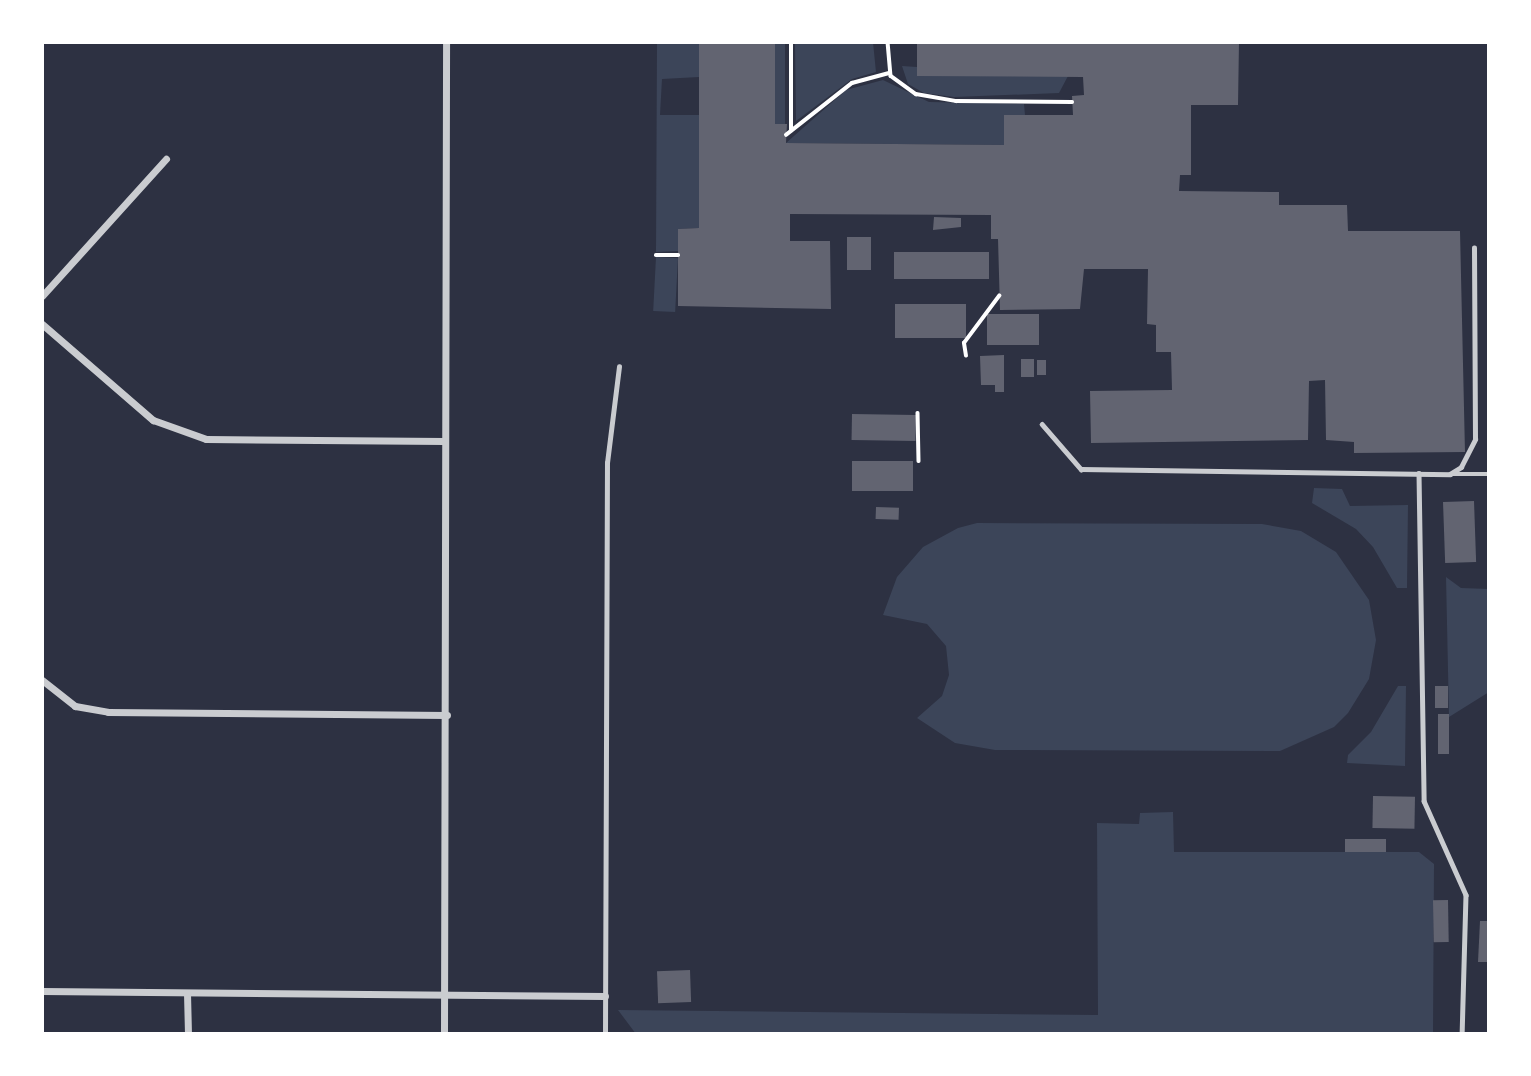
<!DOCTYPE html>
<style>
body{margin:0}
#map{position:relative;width:1531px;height:1076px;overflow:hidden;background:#2d3142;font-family:Overpass,sans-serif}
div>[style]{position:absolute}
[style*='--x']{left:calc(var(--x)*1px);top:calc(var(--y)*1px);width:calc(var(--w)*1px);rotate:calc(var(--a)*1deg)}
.green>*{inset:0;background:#3c4559;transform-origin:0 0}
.building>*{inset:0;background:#626471;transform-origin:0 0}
.path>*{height:3.5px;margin:-1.75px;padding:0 1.75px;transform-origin:1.75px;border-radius:1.75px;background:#fff}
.service>*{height:4.5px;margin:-2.25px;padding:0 2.25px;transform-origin:2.25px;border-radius:2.25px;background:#caccd0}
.minor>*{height:7px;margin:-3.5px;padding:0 3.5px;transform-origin:3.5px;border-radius:3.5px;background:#caccd0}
span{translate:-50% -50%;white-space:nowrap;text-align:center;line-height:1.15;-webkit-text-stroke:7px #fff;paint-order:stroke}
.frame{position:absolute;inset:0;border:44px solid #fff;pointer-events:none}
</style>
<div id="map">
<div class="green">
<i style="clip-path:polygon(657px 42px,699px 42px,699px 77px,662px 79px,660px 115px,699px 115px,699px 228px,678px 229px,678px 251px,656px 252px)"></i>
<i style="left:775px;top:42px;width:10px;height:82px"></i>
<i style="clip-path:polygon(795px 42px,873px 42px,876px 72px,852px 79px,796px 121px)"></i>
<i style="clip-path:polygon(902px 66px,917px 67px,917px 76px,1068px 76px,1059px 93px,954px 97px,924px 93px,908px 84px)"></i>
<i style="clip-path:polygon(883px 80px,929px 102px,1024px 104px,1025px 115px,1004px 145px,786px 143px,846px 90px)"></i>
<i style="left:656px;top:257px;width:22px;height:54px;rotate:3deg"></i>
<i style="clip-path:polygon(1314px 488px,1342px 489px,1350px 506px,1408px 505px,1407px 588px,1397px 588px,1373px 547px,1356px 529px,1312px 503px)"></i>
<i style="clip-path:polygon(977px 523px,1262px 524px,1301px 531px,1336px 552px,1369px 600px,1376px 640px,1369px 679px,1348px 713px,1334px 727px,1280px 751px,995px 750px,955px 743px,917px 718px,942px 696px,949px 675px,946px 646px,927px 624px,883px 615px,897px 577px,923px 547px,958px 528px)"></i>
<i style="clip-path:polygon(1446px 577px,1461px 588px,1489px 589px,1489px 692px,1449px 717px)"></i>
<i style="clip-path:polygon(1398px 686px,1406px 686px,1405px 766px,1347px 763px,1348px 755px,1371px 732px)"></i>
<i style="clip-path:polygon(1173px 812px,1174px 852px,1419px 852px,1434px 864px,1433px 1034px,636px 1034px,618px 1010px,1098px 1015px,1097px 823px,1139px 824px,1140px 813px)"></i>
</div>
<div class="building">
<i style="clip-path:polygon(699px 42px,775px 42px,775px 124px,787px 124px,786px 143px,1004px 145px,1004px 115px,1073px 115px,1072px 96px,1084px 95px,1083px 77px,917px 76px,917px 42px,1239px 42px,1238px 105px,1191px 105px,1191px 175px,1180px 175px,1179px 191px,1279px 192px,1279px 205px,1347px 205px,1348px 231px,1460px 231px,1465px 452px,1354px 453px,1354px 442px,1326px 440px,1325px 380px,1309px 381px,1308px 440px,1091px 443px,1090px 391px,1172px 390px,1171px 352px,1156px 352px,1156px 325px,1147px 324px,1148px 269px,1084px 269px,1080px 309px,1000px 310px,998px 239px,991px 239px,991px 215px,790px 214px,790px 241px,830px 241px,831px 309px,678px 306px,678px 229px,699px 228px)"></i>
<i style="clip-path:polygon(934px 217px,961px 218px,961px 227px,933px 230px)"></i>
<i style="left:847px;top:237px;width:24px;height:33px"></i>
<i style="left:989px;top:252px;width:27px;height:95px;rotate:90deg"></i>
<i style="left:895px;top:304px;width:71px;height:34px"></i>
<i style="left:987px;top:314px;width:52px;height:31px"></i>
<i style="clip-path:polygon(1004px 355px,1004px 392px,995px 392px,995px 385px,981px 385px,980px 356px)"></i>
<i style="left:1021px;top:359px;width:13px;height:18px"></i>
<i style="left:1037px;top:360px;width:9px;height:15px"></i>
<i style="left:852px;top:414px;width:64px;height:26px;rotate:1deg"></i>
<i style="left:852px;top:461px;width:61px;height:30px"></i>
<i style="left:1474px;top:501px;width:61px;height:31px;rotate:88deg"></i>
<i style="left:876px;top:507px;width:23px;height:12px;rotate:2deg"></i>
<i style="left:1435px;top:686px;width:13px;height:22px"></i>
<i style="left:1438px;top:714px;width:11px;height:40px"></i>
<i style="left:1373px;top:796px;width:42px;height:32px;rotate:1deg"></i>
<i style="left:1345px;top:839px;width:41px;height:13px"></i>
<i style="left:1448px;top:900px;width:42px;height:15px;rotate:89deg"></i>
<i style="clip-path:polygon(1480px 921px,1489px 921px,1489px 962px,1478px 962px)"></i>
<i style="left:690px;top:970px;width:32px;height:33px;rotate:88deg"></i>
</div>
<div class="path">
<i style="--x:888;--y:42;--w:34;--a:85"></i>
<i style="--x:891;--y:76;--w:31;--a:36"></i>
<i style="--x:916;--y:94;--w:41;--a:9.9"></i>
<i style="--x:956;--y:101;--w:116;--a:0.5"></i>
<i style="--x:888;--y:42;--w:9;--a:0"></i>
<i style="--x:791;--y:131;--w:89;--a:-90"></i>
<i style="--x:786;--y:135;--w:84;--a:-38.2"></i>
<i style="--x:852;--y:83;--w:38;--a:-15"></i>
<i style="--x:656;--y:255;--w:22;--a:0"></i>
<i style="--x:966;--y:356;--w:13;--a:-99"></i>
<i style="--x:964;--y:343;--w:59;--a:-53.3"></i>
<i style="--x:918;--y:413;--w:48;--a:88.8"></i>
</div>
<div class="service">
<i style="--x:1042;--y:424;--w:60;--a:49.1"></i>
<i style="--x:1081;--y:469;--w:369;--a:0.8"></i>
<i style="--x:1450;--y:474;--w:13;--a:-32"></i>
<i style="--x:1461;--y:467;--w:31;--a:-63"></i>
<i style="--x:1475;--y:439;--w:191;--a:-90.3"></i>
<i style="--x:1419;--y:473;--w:328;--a:89.1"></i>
<i style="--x:1424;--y:801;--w:103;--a:65.9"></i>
<i style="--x:1466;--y:895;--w:139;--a:91.6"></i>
<i style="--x:1451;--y:474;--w:38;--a:0"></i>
<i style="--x:605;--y:1034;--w:571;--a:-89.8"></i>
<i style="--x:607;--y:463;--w:97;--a:-82.9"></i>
</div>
<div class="minor">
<i style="--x:42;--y:296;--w:185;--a:-47.9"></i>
<i style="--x:42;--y:324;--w:147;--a:40.9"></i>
<i style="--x:153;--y:420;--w:56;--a:19.7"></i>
<i style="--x:206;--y:439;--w:238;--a:0.5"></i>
<i style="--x:42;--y:680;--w:42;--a:38.2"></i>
<i style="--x:75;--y:706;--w:34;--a:10"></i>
<i style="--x:108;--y:712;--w:339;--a:0.5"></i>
<i style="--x:42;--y:991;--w:563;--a:0.51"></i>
<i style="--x:187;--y:993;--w:41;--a:88.6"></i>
<i style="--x:444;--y:1034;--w:992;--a:-89.88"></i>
</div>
<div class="frame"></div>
</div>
